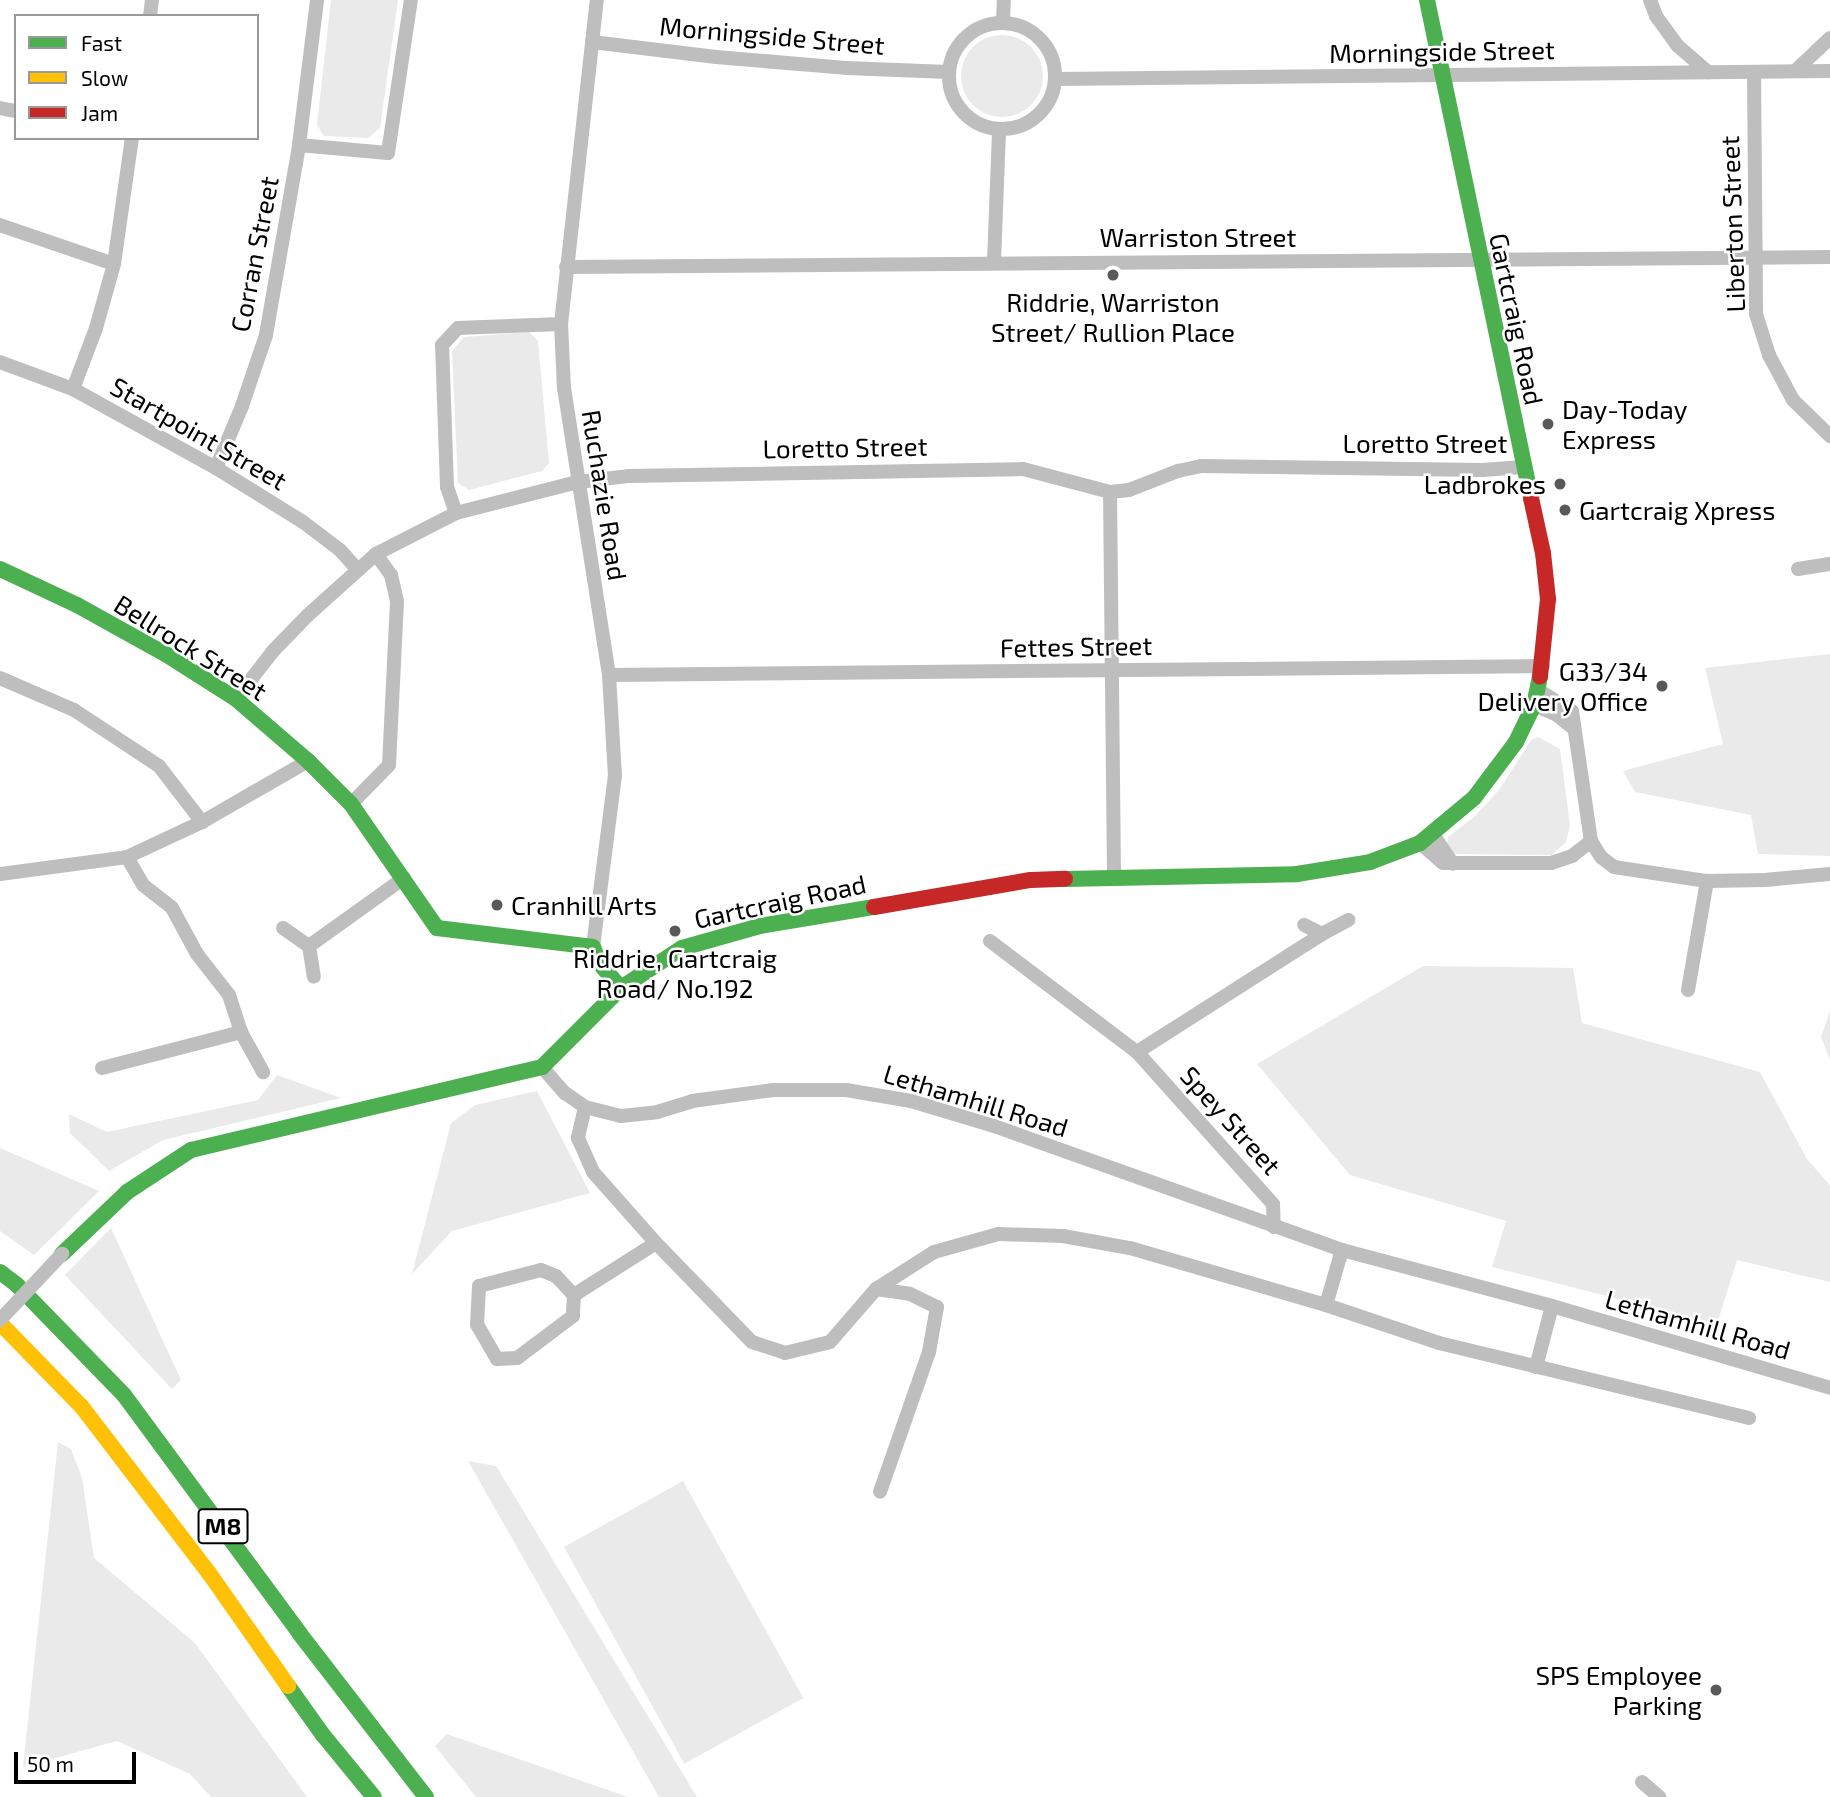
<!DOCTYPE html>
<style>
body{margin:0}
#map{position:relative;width:1830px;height:1797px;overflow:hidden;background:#fff;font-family:"Exo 2",sans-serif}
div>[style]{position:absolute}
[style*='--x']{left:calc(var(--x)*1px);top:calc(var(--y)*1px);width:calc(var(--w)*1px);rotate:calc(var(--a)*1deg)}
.green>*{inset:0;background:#eaeaea;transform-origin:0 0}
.round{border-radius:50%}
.street>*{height:14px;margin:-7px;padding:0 7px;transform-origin:7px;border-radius:7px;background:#bebebe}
.street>.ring{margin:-7px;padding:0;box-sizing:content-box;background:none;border:14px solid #bebebe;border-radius:50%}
.fast>*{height:16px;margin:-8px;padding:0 8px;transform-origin:8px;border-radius:8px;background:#4caf50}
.slow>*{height:16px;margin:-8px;padding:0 8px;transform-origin:8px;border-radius:8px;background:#ffc107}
.jam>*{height:16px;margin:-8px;padding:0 8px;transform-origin:8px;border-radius:8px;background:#c62828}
.street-bridge>*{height:14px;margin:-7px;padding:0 7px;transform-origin:7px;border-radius:7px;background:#bebebe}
.dots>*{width:19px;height:19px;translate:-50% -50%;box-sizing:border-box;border:4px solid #fff;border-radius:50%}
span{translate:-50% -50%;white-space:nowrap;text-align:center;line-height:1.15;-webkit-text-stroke:5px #fff;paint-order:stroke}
.shield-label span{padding:2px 5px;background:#fff;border:2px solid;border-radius:5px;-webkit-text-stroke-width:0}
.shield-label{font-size:24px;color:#000;font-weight:700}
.street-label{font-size:26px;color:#000}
.poi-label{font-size:26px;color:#000}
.left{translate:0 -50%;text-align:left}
.right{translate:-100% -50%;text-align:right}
.legend{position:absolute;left:14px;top:14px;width:245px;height:126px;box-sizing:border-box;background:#fff;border:2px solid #999;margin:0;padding:9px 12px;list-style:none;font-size:21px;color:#000}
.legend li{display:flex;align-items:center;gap:14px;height:35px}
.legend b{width:35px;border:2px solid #999}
.scale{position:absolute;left:14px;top:1752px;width:122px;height:32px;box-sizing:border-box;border:4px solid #000;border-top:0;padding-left:9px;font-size:21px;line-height:24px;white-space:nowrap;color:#000;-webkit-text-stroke:5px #fff;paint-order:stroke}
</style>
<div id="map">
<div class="green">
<i style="clip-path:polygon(331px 0,398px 0,380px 128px,368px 138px,324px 136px,317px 125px)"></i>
<i class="round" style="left:961px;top:35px;width:82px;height:82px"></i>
<i style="clip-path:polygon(529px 332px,538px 341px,549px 463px,542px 471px,469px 490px,458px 483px,452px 351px,464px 337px)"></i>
<i style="clip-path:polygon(1830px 654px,1830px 856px,1758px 854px,1751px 815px,1635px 792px,1623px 771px,1723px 744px,1705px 668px)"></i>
<i style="clip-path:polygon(1538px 737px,1560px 749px,1570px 825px,1566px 842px,1552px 855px,1454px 854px,1447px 845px,1448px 837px,1474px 817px,1499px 790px,1531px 740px)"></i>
<i style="clip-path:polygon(1423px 966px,1573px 968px,1582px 1023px,1760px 1072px,1807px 1159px,1830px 1185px,1830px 1282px,1737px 1260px,1717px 1324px,1492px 1267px,1506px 1221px,1350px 1175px,1257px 1064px)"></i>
<i style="clip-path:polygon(1830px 1011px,1830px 1060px,1821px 1037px)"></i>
<i style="clip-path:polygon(277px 1075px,341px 1098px,163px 1140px,109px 1171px,70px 1133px,69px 1114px,107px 1132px,258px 1100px)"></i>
<i style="clip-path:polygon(537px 1091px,590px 1193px,452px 1231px,412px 1274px,451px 1123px,475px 1105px)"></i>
<i style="clip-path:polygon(0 1148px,99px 1191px,34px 1255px,0 1231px)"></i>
<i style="clip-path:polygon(111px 1228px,181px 1380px,172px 1389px,65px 1275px)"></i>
<i style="clip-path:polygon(58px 1442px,71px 1449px,82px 1478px,94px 1558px,195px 1643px,307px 1797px,211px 1797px,190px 1774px,117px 1741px,23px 1767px)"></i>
<i style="clip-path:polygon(468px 1461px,496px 1466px,697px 1797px,659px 1797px)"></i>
<i style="left:683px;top:1481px;width:248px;height:136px;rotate:61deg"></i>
<i style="clip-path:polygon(447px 1734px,628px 1797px,476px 1797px,435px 1746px)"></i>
</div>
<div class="street">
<i style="--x:1650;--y:0;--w:17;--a:69"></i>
<i style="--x:1656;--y:16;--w:37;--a:54"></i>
<i style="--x:1678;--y:46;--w:40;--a:41"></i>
<i style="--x:150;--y:16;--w:16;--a:-83"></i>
<i style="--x:1003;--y:23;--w:23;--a:-88"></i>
<i class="ring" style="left:949px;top:23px;width:92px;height:92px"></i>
<i style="--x:592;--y:42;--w:125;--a:6.9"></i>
<i style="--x:716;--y:57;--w:130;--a:4.8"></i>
<i style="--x:846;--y:68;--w:103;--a:2.2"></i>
<i style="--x:1795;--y:71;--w:48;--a:-43.3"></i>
<i style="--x:1754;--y:72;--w:242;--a:89.5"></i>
<i style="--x:1756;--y:314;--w:43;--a:72.4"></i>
<i style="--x:1769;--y:355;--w:51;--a:61.9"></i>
<i style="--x:1793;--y:400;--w:52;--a:44.2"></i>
<i style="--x:1055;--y:79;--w:775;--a:-0.59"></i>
<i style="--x:0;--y:108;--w:16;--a:11"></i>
<i style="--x:299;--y:145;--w:89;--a:5.1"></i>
<i style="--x:388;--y:153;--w:155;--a:-81.5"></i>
<i style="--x:0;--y:225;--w:120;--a:18.9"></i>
<i style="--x:994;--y:262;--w:133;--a:-87.8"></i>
<i style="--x:566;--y:267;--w:1264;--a:-0.45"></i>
<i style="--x:0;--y:362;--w:78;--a:20.3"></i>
<i style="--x:73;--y:389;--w:163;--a:28.9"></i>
<i style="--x:216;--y:468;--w:102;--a:31.8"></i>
<i style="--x:303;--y:522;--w:46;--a:37.1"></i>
<i style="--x:340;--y:550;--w:27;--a:48"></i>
<i style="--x:73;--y:389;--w:65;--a:-69.3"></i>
<i style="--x:96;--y:328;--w:66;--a:-74.3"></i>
<i style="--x:114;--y:264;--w:127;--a:-81.9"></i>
<i style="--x:216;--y:468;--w:67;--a:-67.2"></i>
<i style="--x:242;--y:406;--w:75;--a:-71.3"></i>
<i style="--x:266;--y:335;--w:193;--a:-80.1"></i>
<i style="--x:299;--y:145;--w:146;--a:-82.9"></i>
<i style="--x:1110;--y:492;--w:384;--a:89.4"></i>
<i style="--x:456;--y:513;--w:28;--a:-109"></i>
<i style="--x:447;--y:487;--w:142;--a:-92"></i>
<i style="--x:442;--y:345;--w:23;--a:-47"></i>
<i style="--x:458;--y:328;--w:103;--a:-2.2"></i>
<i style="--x:1798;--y:569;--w:32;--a:-9"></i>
<i style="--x:609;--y:675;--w:934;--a:-0.55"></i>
<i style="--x:0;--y:678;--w:81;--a:23.4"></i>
<i style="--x:74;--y:710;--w:102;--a:33.4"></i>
<i style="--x:159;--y:766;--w:71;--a:52.5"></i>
<i style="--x:1538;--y:690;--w:40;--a:32"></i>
<i style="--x:1572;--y:711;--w:131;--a:81.7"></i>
<i style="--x:1591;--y:841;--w:19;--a:58"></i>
<i style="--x:1601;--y:857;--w:16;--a:38"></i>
<i style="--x:1614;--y:867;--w:94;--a:8.6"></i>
<i style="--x:1707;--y:881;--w:58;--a:-1"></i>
<i style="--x:1765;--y:880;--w:65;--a:-5.3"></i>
<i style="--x:236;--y:699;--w:61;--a:-52.4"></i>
<i style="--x:273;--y:651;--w:50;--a:-45.8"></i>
<i style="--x:308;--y:615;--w:91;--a:-41.9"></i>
<i style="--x:376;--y:554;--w:90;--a:-27.1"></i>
<i style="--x:456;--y:513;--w:126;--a:-14.3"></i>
<i style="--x:578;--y:482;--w:50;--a:-6.8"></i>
<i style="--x:628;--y:476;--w:395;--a:-1"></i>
<i style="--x:1023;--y:469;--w:90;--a:14.8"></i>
<i style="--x:1110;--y:492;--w:19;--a:-6"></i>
<i style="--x:1129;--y:490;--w:53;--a:-21.2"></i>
<i style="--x:1178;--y:471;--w:24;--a:-12"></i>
<i style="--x:1201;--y:466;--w:281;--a:0.8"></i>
<i style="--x:1482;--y:470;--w:42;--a:-4.1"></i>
<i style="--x:1534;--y:705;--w:25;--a:23"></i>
<i style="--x:1557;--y:715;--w:22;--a:39"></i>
<i style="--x:351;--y:804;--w:54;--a:-45.7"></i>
<i style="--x:389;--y:765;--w:164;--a:-87.2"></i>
<i style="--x:397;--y:601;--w:27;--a:-103"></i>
<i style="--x:391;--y:575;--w:26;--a:-126"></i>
<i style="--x:1432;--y:833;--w:37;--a:56"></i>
<i style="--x:1420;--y:843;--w:30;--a:41"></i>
<i style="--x:1443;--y:863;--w:108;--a:0"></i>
<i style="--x:1551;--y:863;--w:22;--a:-18"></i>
<i style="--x:1572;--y:856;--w:24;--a:-38"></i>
<i style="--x:127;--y:857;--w:32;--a:60"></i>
<i style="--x:143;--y:885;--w:37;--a:38"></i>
<i style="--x:172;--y:908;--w:52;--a:61.5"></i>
<i style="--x:197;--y:954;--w:52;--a:52"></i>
<i style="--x:229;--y:995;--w:39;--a:72"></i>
<i style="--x:241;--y:1032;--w:46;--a:61.2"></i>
<i style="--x:0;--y:874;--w:128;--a:-7.6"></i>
<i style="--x:127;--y:857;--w:83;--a:-25"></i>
<i style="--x:202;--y:822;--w:122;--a:-29.9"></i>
<i style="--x:283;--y:928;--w:32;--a:35"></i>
<i style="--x:309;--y:946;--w:31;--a:81"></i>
<i style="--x:1322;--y:934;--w:30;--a:-28"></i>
<i style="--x:990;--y:941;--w:184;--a:37.1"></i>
<i style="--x:1137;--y:1052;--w:204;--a:48.2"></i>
<i style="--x:1273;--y:1204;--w:23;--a:88"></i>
<i style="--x:309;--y:946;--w:117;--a:-35.6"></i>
<i style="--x:593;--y:947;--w:172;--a:-82.7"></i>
<i style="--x:615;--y:776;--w:101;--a:-93.4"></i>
<i style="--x:609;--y:675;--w:290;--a:-98.9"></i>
<i style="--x:564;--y:389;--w:65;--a:-92.6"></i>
<i style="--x:561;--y:324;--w:326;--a:-83.7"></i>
<i style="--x:1688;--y:990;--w:111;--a:-80.1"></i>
<i style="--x:1137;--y:1052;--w:219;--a:-32.5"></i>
<i style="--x:1322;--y:934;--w:20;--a:-153"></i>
<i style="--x:542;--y:1067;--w:35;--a:49"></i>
<i style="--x:565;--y:1093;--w:24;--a:35"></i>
<i style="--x:585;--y:1107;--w:37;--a:14"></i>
<i style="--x:621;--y:1116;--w:36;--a:-6"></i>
<i style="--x:657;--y:1112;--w:37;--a:-17"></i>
<i style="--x:692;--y:1101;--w:82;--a:-7.7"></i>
<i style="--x:773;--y:1090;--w:73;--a:0"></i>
<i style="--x:846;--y:1090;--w:66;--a:9.6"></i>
<i style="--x:911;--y:1101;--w:87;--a:16.8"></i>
<i style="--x:994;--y:1126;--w:369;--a:19.6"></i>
<i style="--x:1342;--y:1250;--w:217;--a:14.9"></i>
<i style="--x:1552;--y:1306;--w:290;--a:16.4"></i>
<i style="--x:102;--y:1068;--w:144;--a:-14.5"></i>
<i style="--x:585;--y:1107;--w:32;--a:103"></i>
<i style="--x:578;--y:1138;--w:37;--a:66"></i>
<i style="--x:593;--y:1172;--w:95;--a:48.4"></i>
<i style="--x:656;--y:1243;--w:138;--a:45.9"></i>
<i style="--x:752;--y:1342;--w:35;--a:18"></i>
<i style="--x:785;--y:1353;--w:46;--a:-13.7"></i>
<i style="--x:830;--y:1342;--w:70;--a:-49"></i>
<i style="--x:876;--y:1289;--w:69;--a:-32.5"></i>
<i style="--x:934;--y:1252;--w:66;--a:-15.7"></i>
<i style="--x:998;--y:1234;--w:65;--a:1.8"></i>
<i style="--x:1063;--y:1236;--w:68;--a:10.2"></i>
<i style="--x:1130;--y:1248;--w:204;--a:16.2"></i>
<i style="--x:1326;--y:1305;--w:119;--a:18.6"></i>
<i style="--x:1439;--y:1343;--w:319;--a:13.6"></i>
<i style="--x:541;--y:1270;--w:16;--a:22"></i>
<i style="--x:556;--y:1276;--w:26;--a:47"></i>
<i style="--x:574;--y:1295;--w:21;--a:93"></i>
<i style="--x:573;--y:1316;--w:70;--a:143.1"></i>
<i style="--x:517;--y:1358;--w:20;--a:177"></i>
<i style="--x:497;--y:1359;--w:39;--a:-120"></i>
<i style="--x:477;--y:1325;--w:39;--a:-87"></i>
<i style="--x:479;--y:1286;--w:64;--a:-14.5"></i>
<i style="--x:876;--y:1289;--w:34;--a:8"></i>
<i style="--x:910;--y:1294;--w:30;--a:26"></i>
<i style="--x:937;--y:1307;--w:46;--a:100.1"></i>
<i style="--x:929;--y:1352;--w:148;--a:109.3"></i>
<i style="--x:574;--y:1295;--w:97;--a:-32.4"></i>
<i style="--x:1326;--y:1305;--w:57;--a:-73.8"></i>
<i style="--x:1536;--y:1367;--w:63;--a:-75.3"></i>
<i style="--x:1642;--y:1782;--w:23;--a:41"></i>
</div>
<div class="fast">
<i style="--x:1427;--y:0;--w:509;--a:78.2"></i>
<i style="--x:0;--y:569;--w:85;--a:25.1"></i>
<i style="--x:77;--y:605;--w:103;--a:29.1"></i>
<i style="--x:167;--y:655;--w:82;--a:32.5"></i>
<i style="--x:236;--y:699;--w:95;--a:40.7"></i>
<i style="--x:308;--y:761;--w:61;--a:45"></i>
<i style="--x:351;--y:804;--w:151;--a:55.3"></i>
<i style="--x:437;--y:928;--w:157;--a:6.9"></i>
<i style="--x:593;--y:947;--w:18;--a:68"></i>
<i style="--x:600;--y:964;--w:32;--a:49"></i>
<i style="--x:1065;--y:879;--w:232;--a:-1.2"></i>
<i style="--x:1297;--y:874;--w:74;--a:-9.3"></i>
<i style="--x:1370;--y:862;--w:53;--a:-20.8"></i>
<i style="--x:1420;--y:843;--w:70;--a:-39.8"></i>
<i style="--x:1474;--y:798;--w:70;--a:-53.1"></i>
<i style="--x:1516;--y:742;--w:41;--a:-64.1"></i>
<i style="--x:1534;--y:705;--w:29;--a:-78"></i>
<i style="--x:62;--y:1254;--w:90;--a:-43.6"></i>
<i style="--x:127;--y:1192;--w:77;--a:-33.3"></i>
<i style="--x:191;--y:1150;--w:361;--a:-13.3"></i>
<i style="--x:542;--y:1067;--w:112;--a:-45"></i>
<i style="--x:621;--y:988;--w:73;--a:-33.3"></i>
<i style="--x:682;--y:948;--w:81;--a:-15.8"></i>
<i style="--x:760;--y:926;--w:116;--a:-9.5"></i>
<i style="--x:0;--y:1272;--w:21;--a:37"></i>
<i style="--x:17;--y:1285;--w:153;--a:45.8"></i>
<i style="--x:124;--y:1395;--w:297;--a:53.6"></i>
<i style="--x:300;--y:1634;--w:206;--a:52.3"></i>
<i style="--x:288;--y:1686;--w:60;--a:54.5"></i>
<i style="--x:323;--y:1735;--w:80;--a:50.6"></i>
</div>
<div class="slow">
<i style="--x:0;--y:1323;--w:117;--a:45.7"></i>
<i style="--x:82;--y:1407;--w:209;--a:52.6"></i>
<i style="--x:209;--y:1573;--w:138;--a:55"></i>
</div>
<div class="jam">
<i style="--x:1531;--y:498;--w:56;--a:77.7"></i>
<i style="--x:1543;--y:553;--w:46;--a:83.8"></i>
<i style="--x:1548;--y:599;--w:78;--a:95.9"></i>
<i style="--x:874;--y:907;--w:159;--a:-9.8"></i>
<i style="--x:1031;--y:880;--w:34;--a:-2"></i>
</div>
<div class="street-bridge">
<i style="--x:0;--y:1320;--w:91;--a:-46.8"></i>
</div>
<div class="dots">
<i style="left:1113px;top:275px;background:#595959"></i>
<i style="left:1548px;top:424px;background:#595959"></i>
<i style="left:1560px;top:484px;background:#595959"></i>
<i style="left:1565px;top:510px;background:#595959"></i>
<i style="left:1662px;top:686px;background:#595959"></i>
<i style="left:497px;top:905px;background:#595959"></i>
<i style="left:675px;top:931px;background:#595959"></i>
<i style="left:1716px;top:1690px;background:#595959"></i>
</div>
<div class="shield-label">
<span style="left:223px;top:1526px">M8</span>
</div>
<div class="street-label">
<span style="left:772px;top:35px;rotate:5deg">Morningside Street</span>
<span style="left:1442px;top:51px;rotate:-1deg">Morningside Street</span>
<span style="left:1732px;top:224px;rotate:-92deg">Liberton Street</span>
<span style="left:1198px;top:237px">Warriston Street</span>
<span style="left:254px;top:254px;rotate:-79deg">Corran Street</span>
<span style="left:1517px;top:319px;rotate:78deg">Gartcraig Road</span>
<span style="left:199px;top:433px;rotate:30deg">Startpoint Street</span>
<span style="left:1425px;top:443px">Loretto Street</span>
<span style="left:845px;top:447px;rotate:-1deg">Loretto Street</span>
<span style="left:605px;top:495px;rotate:81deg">Ruchazie Road</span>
<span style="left:1076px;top:646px;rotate:-1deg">Fettes Street</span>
<span style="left:191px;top:647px;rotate:32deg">Bellrock Street</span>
<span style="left:780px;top:901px;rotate:-12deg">Gartcraig Road</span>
<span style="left:976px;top:1100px;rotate:17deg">Lethamhill Road</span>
<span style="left:1231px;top:1120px;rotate:48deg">Spey Street</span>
<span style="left:1698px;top:1324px;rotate:16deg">Lethamhill Road</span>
</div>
<div class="poi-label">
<span style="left:1113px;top:317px">Riddrie, Warriston<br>Street/ Rullion Place</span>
<span class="left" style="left:1562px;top:424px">Day-Today<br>Express</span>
<span class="right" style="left:1546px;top:484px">Ladbrokes</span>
<span class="left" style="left:1579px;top:510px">Gartcraig Xpress</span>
<span class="right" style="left:1648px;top:686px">G33/34<br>Delivery Office</span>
<span class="left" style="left:511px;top:905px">Cranhill Arts</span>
<span style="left:675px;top:973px">Riddrie, Gartcraig<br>Road/ No.192</span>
<span class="right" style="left:1702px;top:1690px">SPS Employee<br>Parking</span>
</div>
<ul class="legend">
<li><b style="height:9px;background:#4caf50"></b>Fast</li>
<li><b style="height:9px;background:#ffc107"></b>Slow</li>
<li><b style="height:9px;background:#c62828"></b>Jam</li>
</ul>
<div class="scale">50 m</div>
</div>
